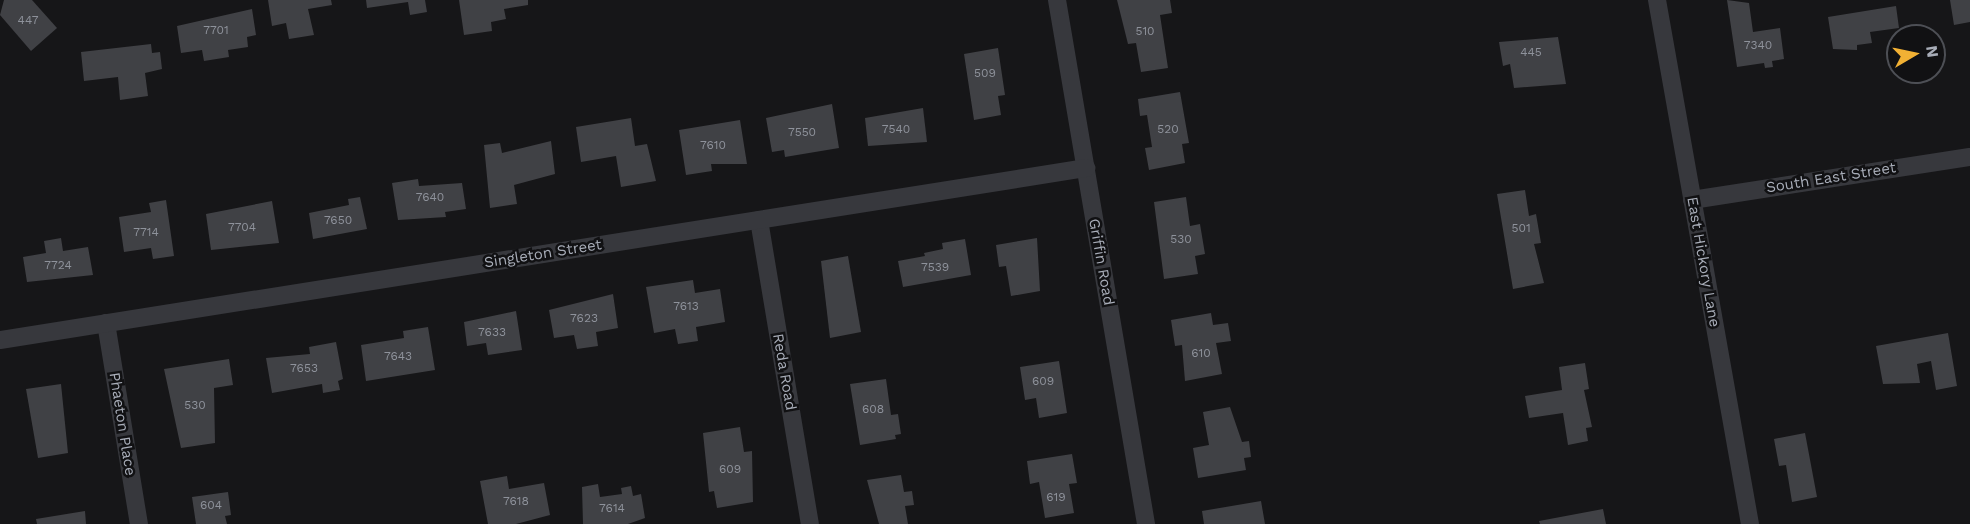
<!DOCTYPE html>
<style>
body{margin:0}
#map{position:relative;width:1970px;height:524px;overflow:hidden;background:#161618;font-family:"Work Sans",sans-serif}
div>[style]{position:absolute}
[style*='--x']{left:calc(var(--x)*1px);top:calc(var(--y)*1px);width:calc(var(--w)*1px);rotate:calc(var(--a)*1deg)}
.building>*{inset:0;background:#404145}
.minor>*{height:18px;margin:-9px;padding:0 9px;transform-origin:9px;border-radius:9px;background:#37383d}
span{translate:-50% -50%;white-space:nowrap;text-align:center;line-height:1.15;-webkit-text-stroke:5px #111113;paint-order:stroke}
.number-label{font-size:12px;color:#8e929b}
.number-label span{-webkit-text-stroke-width:0}
.street-label{font-size:15px;color:#a8adb8}
.north{position:absolute;left:1886px;top:24px;width:60px;height:60px;box-sizing:border-box;background:#111113;border:2px solid #4d4f55;border-radius:50%;rotate:81deg;font-size:16px;font-weight:700;line-height:24px;text-align:center;color:#a8adb8}
.north::after{content:'';display:block;margin:auto;width:21px;height:27px;background:#f2b134;clip-path:polygon(50% 0,100% 100%,50% 72%,0 100%)}
</style>
<div id="map">
<div class="building">
<i style="clip-path:polygon(4px 0,32px 0,57px 28px,31px 51px,0 15px)"></i>
<i style="clip-path:polygon(268px 0,331px 0,332px 5px,308px 9px,314px 35px,289px 39px,286px 23px,272px 26px)"></i>
<i style="clip-path:polygon(366px 0,425px 0,427px 12px,410px 15px,408px 2px,367px 8px)"></i>
<i style="clip-path:polygon(459px 0,528px 0,528px 5px,504px 9px,506px 19px,491px 22px,492px 31px,464px 35px)"></i>
<i style="clip-path:polygon(1117px 0,1170px 0,1172px 13px,1160px 15px,1168px 68px,1141px 72px,1136px 43px,1128px 44px)"></i>
<i style="clip-path:polygon(1727px 0,1749px 3px,1753px 32px,1780px 28px,1784px 59px,1772px 61px,1773px 67px,1765px 68px,1764px 63px,1737px 67px)"></i>
<i style="clip-path:polygon(1950px 0,1970px 0,1970px 22px,1954px 25px)"></i>
<i style="clip-path:polygon(1896px 6px,1899px 28px,1870px 32px,1872px 43px,1857px 45px,1857px 50px,1833px 49px,1828px 17px)"></i>
<i style="clip-path:polygon(252px 9px,256px 35px,247px 37px,248px 47px,228px 50px,229px 57px,204px 61px,202px 50px,181px 53px,177px 26px)"></i>
<i style="clip-path:polygon(1558px 37px,1566px 84px,1514px 88px,1510px 64px,1503px 66px,1499px 42px)"></i>
<i style="clip-path:polygon(151px 44px,152px 53px,160px 52px,162px 69px,145px 73px,148px 96px,120px 100px,118px 77px,84px 81px,81px 52px)"></i>
<i style="clip-path:polygon(998px 48px,1005px 95px,998px 96px,1001px 115px,974px 120px,964px 54px)"></i>
<i style="clip-path:polygon(1180px 92px,1189px 143px,1182px 144px,1185px 163px,1149px 170px,1145px 148px,1152px 147px,1147px 115px,1140px 116px,1138px 99px)"></i>
<i style="clip-path:polygon(832px 104px,839px 148px,785px 157px,784px 150px,772px 152px,766px 118px)"></i>
<i style="clip-path:polygon(923px 108px,927px 142px,868px 146px,865px 118px)"></i>
<i style="clip-path:polygon(631px 118px,635px 146px,647px 144px,656px 181px,621px 187px,616px 156px,581px 162px,576px 127px)"></i>
<i style="clip-path:polygon(740px 120px,747px 164px,711px 164px,712px 171px,686px 175px,679px 130px)"></i>
<i style="clip-path:polygon(551px 141px,555px 174px,514px 185px,517px 204px,490px 208px,484px 145px,500px 143px,502px 153px)"></i>
<i style="clip-path:polygon(418px 179px,419px 186px,462px 183px,466px 209px,445px 212px,446px 217px,398px 220px,392px 183px)"></i>
<i style="clip-path:polygon(1525px 190px,1529px 216px,1536px 214px,1541px 243px,1534px 244px,1544px 283px,1513px 289px,1497px 194px)"></i>
<i style="clip-path:polygon(360px 197px,367px 229px,313px 239px,309px 213px,349px 205px,348px 199px)"></i>
<i style="clip-path:polygon(1186px 197px,1190px 226px,1200px 224px,1205px 254px,1195px 256px,1198px 274px,1164px 279px,1154px 202px)"></i>
<i style="clip-path:polygon(166px 200px,174px 256px,153px 259px,151px 248px,124px 252px,119px 217px,151px 212px,149px 203px)"></i>
<i style="clip-path:polygon(272px 201px,279px 243px,211px 250px,206px 214px)"></i>
<i style="clip-path:polygon(61px 238px,63px 251px,88px 247px,93px 275px,27px 282px,23px 257px,46px 253px,44px 241px)"></i>
<i style="clip-path:polygon(1037px 238px,1040px 291px,1011px 296px,1006px 266px,999px 267px,996px 245px)"></i>
<i style="clip-path:polygon(965px 239px,971px 275px,903px 287px,898px 261px,925px 256px,924px 253px,943px 249px,942px 243px)"></i>
<i style="clip-path:polygon(848px 256px,861px 332px,830px 338px,821px 261px)"></i>
<i style="clip-path:polygon(693px 280px,695px 293px,720px 289px,725px 322px,696px 327px,698px 341px,678px 344px,675px 329px,654px 333px,646px 287px)"></i>
<i style="clip-path:polygon(613px 294px,618px 328px,596px 332px,598px 346px,577px 349px,574px 335px,554px 338px,549px 310px)"></i>
<i style="clip-path:polygon(516px 311px,522px 350px,488px 355px,486px 343px,467px 346px,464px 322px)"></i>
<i style="clip-path:polygon(1211px 313px,1213px 325px,1228px 323px,1231px 341px,1216px 343px,1222px 374px,1185px 381px,1182px 345px,1175px 346px,1171px 320px)"></i>
<i style="clip-path:polygon(428px 327px,435px 370px,366px 381px,361px 345px,404px 338px,403px 331px)"></i>
<i style="clip-path:polygon(1948px 333px,1957px 386px,1936px 390px,1931px 361px,1917px 364px,1920px 383px,1883px 384px,1876px 346px)"></i>
<i style="clip-path:polygon(336px 342px,343px 379px,338px 381px,340px 390px,323px 393px,322px 384px,272px 393px,266px 358px,310px 354px,309px 347px)"></i>
<i style="clip-path:polygon(229px 359px,233px 385px,214px 388px,215px 443px,181px 448px,164px 369px)"></i>
<i style="clip-path:polygon(1059px 361px,1067px 413px,1039px 418px,1036px 398px,1025px 400px,1020px 367px)"></i>
<i style="clip-path:polygon(1585px 363px,1589px 389px,1584px 390px,1592px 427px,1586px 428px,1588px 441px,1568px 445px,1563px 413px,1529px 418px,1525px 396px,1562px 390px,1559px 367px)"></i>
<i style="clip-path:polygon(886px 379px,891px 415px,898px 414px,901px 434px,895px 435px,896px 439px,860px 445px,850px 384px)"></i>
<i style="clip-path:polygon(61px 384px,68px 453px,38px 458px,26px 389px)"></i>
<i style="clip-path:polygon(1230px 407px,1242px 442px,1249px 441px,1251px 457px,1244px 458px,1246px 470px,1198px 478px,1193px 448px,1209px 445px,1203px 412px)"></i>
<i style="clip-path:polygon(740px 427px,744px 452px,752px 451px,753px 502px,717px 508px,714px 491px,709px 492px,703px 433px)"></i>
<i style="clip-path:polygon(1805px 433px,1817px 497px,1792px 502px,1786px 465px,1779px 466px,1774px 439px)"></i>
<i style="clip-path:polygon(1072px 454px,1077px 483px,1069px 484px,1074px 513px,1045px 518px,1039px 482px,1030px 484px,1027px 461px)"></i>
<i style="clip-path:polygon(901px 475px,904px 492px,912px 491px,914px 505px,905px 506px,908px 524px,879px 524px,867px 480px)"></i>
<i style="clip-path:polygon(507px 476px,509px 489px,544px 483px,550px 515px,516px 524px,488px 524px,480px 481px)"></i>
<i style="clip-path:polygon(598px 484px,600px 497px,622px 494px,621px 488px,631px 486px,633px 496px,641px 494px,645px 518px,628px 524px,583px 524px,582px 487px)"></i>
<i style="clip-path:polygon(228px 492px,231px 515px,225px 516px,227px 524px,196px 524px,192px 497px)"></i>
<i style="clip-path:polygon(1261px 501px,1265px 524px,1204px 524px,1202px 511px)"></i>
<i style="clip-path:polygon(1603px 509px,1606px 524px,1540px 524px,1539px 521px)"></i>
<i style="clip-path:polygon(85px 511px,86px 524px,37px 524px,36px 519px)"></i>
</div>
<div class="minor">
<i style="--x:1057;--y:0;--w:532;--a:80.36"></i>
<i style="--x:1657;--y:0;--w:532;--a:79.94"></i>
<i style="--x:1692;--y:200;--w:281;--a:-8.8"></i>
<i style="--x:759;--y:220;--w:308;--a:80.5"></i>
<i style="--x:106;--y:323;--w:204;--a:80.7"></i>
<i style="--x:0;--y:340;--w:1100;--a:-9"></i>
</div>
<div class="number-label">
<span style="left:28px;top:21px">447</span>
<span style="left:216px;top:31px">7701</span>
<span style="left:1145px;top:32px">510</span>
<span style="left:1758px;top:46px">7340</span>
<span style="left:1531px;top:53px">445</span>
<span style="left:985px;top:74px">509</span>
<span style="left:896px;top:130px">7540</span>
<span style="left:1168px;top:130px">520</span>
<span style="left:802px;top:133px">7550</span>
<span style="left:713px;top:146px">7610</span>
<span style="left:430px;top:198px">7640</span>
<span style="left:338px;top:221px">7650</span>
<span style="left:242px;top:228px">7704</span>
<span style="left:1521px;top:229px">501</span>
<span style="left:146px;top:233px">7714</span>
<span style="left:1181px;top:240px">530</span>
<span style="left:58px;top:266px">7724</span>
<span style="left:935px;top:268px">7539</span>
<span style="left:686px;top:307px">7613</span>
<span style="left:584px;top:319px">7623</span>
<span style="left:492px;top:333px">7633</span>
<span style="left:1201px;top:354px">610</span>
<span style="left:398px;top:357px">7643</span>
<span style="left:304px;top:369px">7653</span>
<span style="left:1043px;top:382px">609</span>
<span style="left:195px;top:406px">530</span>
<span style="left:873px;top:410px">608</span>
<span style="left:730px;top:470px">609</span>
<span style="left:1056px;top:498px">619</span>
<span style="left:516px;top:502px">7618</span>
<span style="left:211px;top:506px">604</span>
<span style="left:612px;top:509px">7614</span>
</div>
<div class="street-label">
<span style="left:1831px;top:178px;rotate:-9deg">South East Street</span>
<span style="left:543px;top:254px;rotate:-9deg">Singleton Street</span>
<span style="left:1101px;top:262px;rotate:80deg">Griffin Road</span>
<span style="left:1703px;top:262px;rotate:80deg">East Hickory Lane</span>
<span style="left:784px;top:372px;rotate:80deg">Reda Road</span>
<span style="left:122px;top:424px;rotate:81deg">Phaeton Place</span>
</div>
<div class="north">N</div>
</div>
